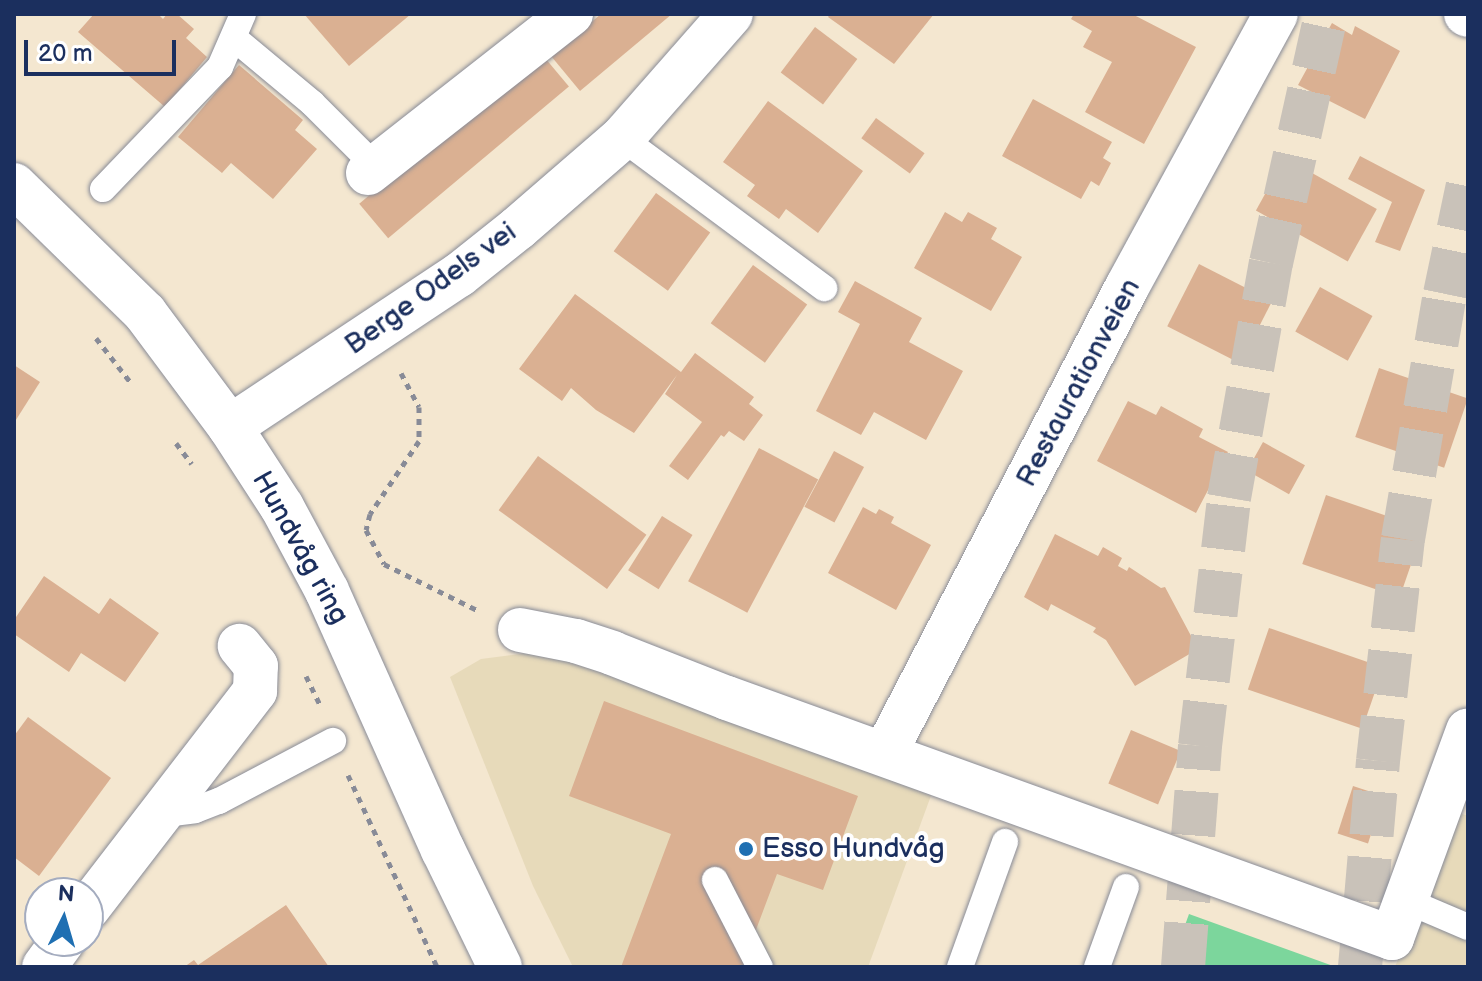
<!DOCTYPE html>
<meta charset="utf-8">
<style>
body{margin:0}
#map{position:relative;width:1482px;height:981px;overflow:hidden;background:#f4e7d0;font-family:"Balsamiq Sans",sans-serif}
div>[style]{position:absolute}
[style*='--x']{left:calc(var(--x)*1px);top:calc(var(--y)*1px);width:calc(var(--w)*1px);rotate:calc(var(--a)*1deg)}
.built>*{inset:0;background:#e7daba}
.green>*{inset:0;background:#7cd69c}
.building>*{inset:0;background:#dab092;transform-origin:0 0}
.highway-tunnel>*{height:44px;margin-top:-22px;transform-origin:0;background:repeating-linear-gradient(90deg,#c9c2b9 0 44px,transparent 0 66px)}
.path>*{height:5px;margin-top:-2.5px;transform-origin:0;background:repeating-linear-gradient(90deg,#888b97 0 6px,transparent 0 12px)}
.roads{filter:drop-shadow(0 0 2px #888b97) drop-shadow(0 0 2px #888b97)}
.lane>*{height:26px;margin:-13px;padding:0 13px;transform-origin:13px;border-radius:13px;background:#fff}
.street>*{height:44px;margin:-22px;padding:0 22px;transform-origin:22px;border-radius:22px;background:#fff}
.secondary>*{height:44px;margin:-22px;padding:0 22px;transform-origin:22px;border-radius:22px;background:#fff}
.dots>*{width:22px;height:22px;translate:-50% -50%;box-sizing:border-box;border:4px solid #fff;border-radius:50%}
span{translate:-50% -50%;white-space:nowrap;text-align:center;line-height:1.15;-webkit-text-stroke:8px #fff;paint-order:stroke}
.street-label{font-size:28px;color:#1b2f5e}
.poi-label{font-size:28px;color:#1b2f5e}
.left{translate:0 -50%;text-align:left}
.frame{position:absolute;inset:0;border:16px solid #1b2f5e;pointer-events:none}
.north{position:absolute;left:24px;top:877px;width:80px;height:80px;box-sizing:border-box;background:#fff;border:2px solid #a4acbf;border-radius:50%;rotate:5deg;font-size:22px;font-weight:700;line-height:32px;text-align:center;color:#1b2f5e}
.north::after{content:'';display:block;margin:auto;width:28px;height:36px;background:#1f6fb2;clip-path:polygon(50% 0,100% 100%,50% 72%,0 100%)}
.scale{position:absolute;left:24px;top:40px;width:152px;height:36px;box-sizing:border-box;border:4px solid #1b2f5e;border-top:0;padding-left:10px;font-size:24px;line-height:28px;white-space:nowrap;color:#1b2f5e;-webkit-text-stroke:6px #fff;paint-order:stroke}
</style>
<div id="map">
<div class="built">
<i style="clip-path:polygon(536px 652px,601px 669px,932px 793px,868px 967px,573px 967px,533px 886px,450px 677px,481px 659px)"></i>
<i style="clip-path:polygon(1454px 811px,1468px 816px,1468px 967px,1395px 967px)"></i>
</div>
<div class="green">
<i style="clip-path:polygon(1189px 914px,1336px 967px,1170px 967px)"></i>
</div>
<div class="building">
<i style="clip-path:polygon(94px 14px,158px 14px,163px 19px,167px 14px,177px 14px,194px 29px,186px 38px,207px 57px,165px 107px,78px 32px)"></i>
<i style="clip-path:polygon(304px 14px,411px 14px,349px 66px)"></i>
<i style="clip-path:polygon(601px 14px,672px 14px,580px 91px,551px 56px)"></i>
<i style="clip-path:polygon(830px 14px,934px 14px,894px 64px,828px 17px)"></i>
<i style="clip-path:polygon(1074px 14px,1132px 14px,1196px 47px,1144px 144px,1085px 112px,1112px 62px,1083px 47px,1092px 31px,1071px 19px)"></i>
<i style="clip-path:polygon(1332px 23px,1352px 35px,1355px 26px,1400px 51px,1365px 119px,1298px 85px)"></i>
<i style="left:815px;top:27px;width:53px;height:57px;rotate:37deg"></i>
<i style="left:540px;top:52px;width:45px;height:236px;rotate:50deg"></i>
<i style="clip-path:polygon(239px 65px,303px 120px,295px 130px,317px 149px,273px 199px,231px 163px,222px 173px,178px 137px)"></i>
<i style="clip-path:polygon(1033px 99px,1112px 142px,1103px 158px,1111px 163px,1099px 186px,1091px 181px,1081px 199px,1002px 156px)"></i>
<i style="clip-path:polygon(768px 101px,863px 171px,818px 233px,786px 209px,779px 219px,747px 196px,755px 185px,723px 162px)"></i>
<i style="left:876px;top:118px;width:60px;height:25px;rotate:36deg"></i>
<i style="clip-path:polygon(1360px 156px,1425px 190px,1400px 251px,1375px 242px,1392px 202px,1348px 179px)"></i>
<i style="left:1285px;top:158px;width:105px;height:60px;rotate:29deg"></i>
<i style="left:656px;top:193px;width:67px;height:72px;rotate:36deg"></i>
<i style="clip-path:polygon(945px 212px,962px 222px,968px 212px,997px 228px,991px 239px,1022px 257px,991px 311px,914px 268px)"></i>
<i style="left:1199px;top:264px;width:82px;height:70px;rotate:27deg"></i>
<i style="left:753px;top:265px;width:67px;height:72px;rotate:36deg"></i>
<i style="clip-path:polygon(855px 281px,922px 318px,909px 342px,963px 371px,926px 440px,874px 412px,861px 435px,816px 411px,860px 324px,838px 312px)"></i>
<i style="left:1320px;top:287px;width:60px;height:51px;rotate:29deg"></i>
<i style="clip-path:polygon(575px 294px,681px 372px,695px 353px,754px 397px,749px 404px,763px 415px,744px 441px,729px 431px,724px 437px,721px 435px,688px 480px,669px 466px,702px 422px,665px 394px,677px 375px,634px 433px,596px 410px,571px 388px,562px 401px,519px 369px)"></i>
<i style="clip-path:polygon(14px 365px,40px 382px,14px 423px)"></i>
<i style="left:1379px;top:368px;width:94px;height:73px;rotate:19deg"></i>
<i style="clip-path:polygon(1128px 401px,1156px 415px,1161px 406px,1203px 429px,1199px 437px,1228px 452px,1196px 513px,1097px 461px)"></i>
<i style="left:1263px;top:442px;width:48px;height:33px;rotate:29deg"></i>
<i style="left:759px;top:448px;width:67px;height:151px;rotate:28deg"></i>
<i style="left:834px;top:451px;width:34px;height:63px;rotate:28deg"></i>
<i style="left:538px;top:456px;width:134px;height:67px;rotate:36deg"></i>
<i style="left:1326px;top:495px;width:103px;height:73px;rotate:19deg"></i>
<i style="clip-path:polygon(863px 507px,876px 514px,879px 509px,894px 517px,891px 523px,931px 545px,896px 610px,828px 573px)"></i>
<i style="left:662px;top:516px;width:36px;height:64px;rotate:32deg"></i>
<i style="clip-path:polygon(1055px 534px,1098px 556px,1103px 547px,1122px 558px,1118px 566px,1127px 571px,1129px 567px,1161px 588px,1165px 587px,1198px 649px,1135px 686px,1106px 640px,1093px 632px,1096px 628px,1051px 604px,1048px 611px,1024px 597px)"></i>
<i style="clip-path:polygon(44px 576px,99px 614px,110px 598px,159px 633px,125px 682px,81px 653px,69px 672px,14px 634px,14px 620px)"></i>
<i style="left:1269px;top:628px;width:121px;height:65px;rotate:19deg"></i>
<i style="clip-path:polygon(604px 701px,858px 796px,823px 890px,777px 874px,742px 967px,621px 967px,671px 834px,569px 796px)"></i>
<i style="clip-path:polygon(28px 717px,111px 778px,39px 876px,14px 857px,14px 736px)"></i>
<i style="left:1131px;top:730px;width:54px;height:58px;rotate:23deg"></i>
<i style="left:1353px;top:786px;width:32px;height:50px;rotate:18deg"></i>
<i style="clip-path:polygon(286px 905px,329px 967px,184px 967px,194px 960px,198px 965px)"></i>
</div>
<div class="highway-tunnel">
<i style="--x:1183;--y:967;--w:222;--a:-85.6"></i>
<i style="--x:1200;--y:746;--w:250;--a:-83.3"></i>
<i style="--x:1229;--y:498;--w:239;--a:-79.9"></i>
<i style="--x:1271;--y:263;--w:255;--a:-77.5"></i>
<i style="--x:1360;--y:967;--w:207;--a:-85"></i>
<i style="--x:1378;--y:761;--w:223;--a:-83.6"></i>
<i style="--x:1403;--y:539;--w:249;--a:-80.3"></i>
<i style="--x:1445;--y:294;--w:111;--a:-78.1"></i>
</div>
<div class="path">
<i style="--x:96;--y:338;--w:58;--a:52"></i>
<i style="--x:401;--y:373;--w:38;--a:62"></i>
<i style="--x:419;--y:407;--w:34;--a:90"></i>
<i style="--x:419;--y:441;--w:88;--a:123.9"></i>
<i style="--x:370;--y:514;--w:16;--a:104"></i>
<i style="--x:366;--y:530;--w:38;--a:62"></i>
<i style="--x:384;--y:564;--w:106;--a:26.3"></i>
<i style="--x:176;--y:443;--w:26;--a:53"></i>
<i style="--x:306;--y:676;--w:34;--a:64"></i>
<i style="--x:348;--y:775;--w:212;--a:65.1"></i>
</div>
<div class="roads">
<div class="lane">
<i style="--x:234;--y:38;--w:102;--a:39.8"></i>
<i style="--x:312;--y:103;--w:89;--a:45"></i>
<i style="--x:622;--y:138;--w:252;--a:36.6"></i>
<i style="--x:103;--y:189;--w:169;--a:-46.2"></i>
<i style="--x:220;--y:67;--w:58;--a:-66.5"></i>
<i style="--x:157;--y:815;--w:38;--a:-7"></i>
<i style="--x:195;--y:810;--w:26;--a:-21"></i>
<i style="--x:219;--y:801;--w:129;--a:-27.8"></i>
<i style="--x:715;--y:880;--w:98;--a:62.7"></i>
<i style="--x:1407;--y:901;--w:66;--a:23.1"></i>
<i style="--x:960;--y:967;--w:133;--a:-70.2"></i>
<i style="--x:1097;--y:967;--w:85;--a:-70.1"></i>
</div>
<div class="street">
<i style="--x:1466;--y:14;--w:2;--a:27"></i>
<i style="--x:368;--y:173;--w:258;--a:-38.1"></i>
<i style="--x:230;--y:427;--w:275;--a:-33.6"></i>
<i style="--x:459;--y:275;--w:75;--a:-38.5"></i>
<i style="--x:518;--y:228;--w:138;--a:-40.9"></i>
<i style="--x:622;--y:138;--w:165;--a:-48.7"></i>
<i style="--x:520;--y:630;--w:57;--a:11.1"></i>
<i style="--x:576;--y:641;--w:38;--a:18"></i>
<i style="--x:612;--y:653;--w:123;--a:21.4"></i>
<i style="--x:727;--y:698;--w:707;--a:19.84"></i>
<i style="--x:1392;--y:938;--w:221;--a:-69.9"></i>
<i style="--x:885;--y:753;--w:525;--a:-62.56"></i>
<i style="--x:1127;--y:287;--w:311;--a:-61.4"></i>
<i style="--x:88;--y:908;--w:274;--a:-52.4"></i>
<i style="--x:255;--y:691;--w:25;--a:-88"></i>
<i style="--x:256;--y:666;--w:26;--a:-129"></i>
<i style="--x:44;--y:967;--w:32;--a:-54"></i>
</div>
<div class="secondary">
<i style="--x:14;--y:185;--w:183;--a:44.3"></i>
<i style="--x:145;--y:313;--w:142;--a:53.3"></i>
<i style="--x:230;--y:427;--w:95;--a:57"></i>
<i style="--x:282;--y:507;--w:95;--a:61.8"></i>
<i style="--x:327;--y:591;--w:284;--a:65.9"></i>
<i style="--x:443;--y:850;--w:130;--a:64"></i>
</div>
</div>
<div class="dots">
<i style="left:746px;top:849px;background:#1f6fb2"></i>
</div>
<div class="street-label">
<span style="left:431px;top:289px;rotate:-36deg">Berge Odels vei</span>
<span style="left:1079px;top:383px;rotate:-62deg">Restaurationveien</span>
<span style="left:300px;top:548px;rotate:61deg">Hundvåg ring</span>
</div>
<div class="poi-label">
<span class="left" style="left:762px;top:849px">Esso Hundvåg</span>
</div>
<div class="frame"></div>
<div class="north">N</div>
<div class="scale">20 m</div>
</div>
